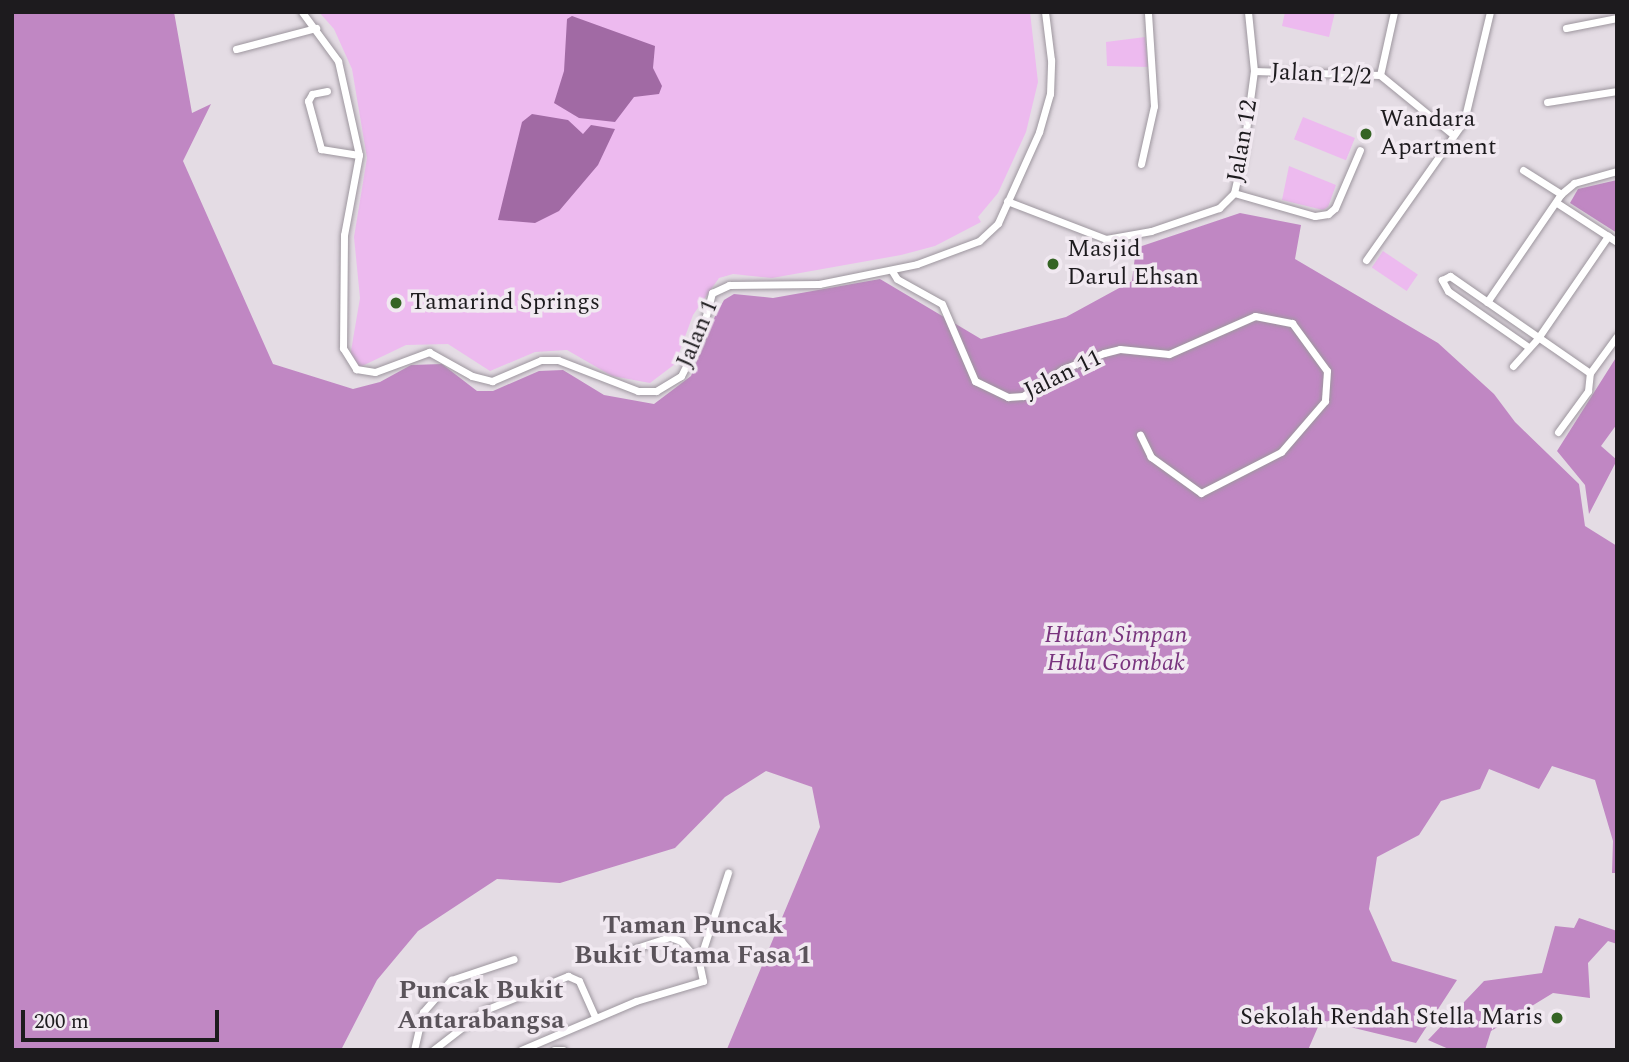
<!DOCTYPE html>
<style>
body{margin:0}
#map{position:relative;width:1629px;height:1062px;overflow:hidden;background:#e4dce4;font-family:Spectral,serif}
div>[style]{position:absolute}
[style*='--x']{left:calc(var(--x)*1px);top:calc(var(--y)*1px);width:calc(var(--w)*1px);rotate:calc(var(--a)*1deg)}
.green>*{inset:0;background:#edbaef;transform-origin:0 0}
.forest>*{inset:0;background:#c087c3}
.water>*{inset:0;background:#a16aa4}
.roads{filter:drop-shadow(0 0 2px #9d969e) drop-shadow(0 0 2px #9d969e)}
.street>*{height:7px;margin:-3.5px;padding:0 3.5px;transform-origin:3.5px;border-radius:3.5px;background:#fff}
.dots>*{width:19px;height:19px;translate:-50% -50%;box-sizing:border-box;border:4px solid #f1e9f1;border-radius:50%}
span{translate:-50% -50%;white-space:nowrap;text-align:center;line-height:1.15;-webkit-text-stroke:7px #f1e9f1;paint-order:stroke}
.street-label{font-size:24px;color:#1d1b1e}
.poi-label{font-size:24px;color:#1d1b1e}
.left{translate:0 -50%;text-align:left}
.right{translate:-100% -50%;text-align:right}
.park-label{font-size:24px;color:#79347e;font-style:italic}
.neighbourhood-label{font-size:26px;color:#5a535a;font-weight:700}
.frame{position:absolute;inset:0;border:14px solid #1d1b1e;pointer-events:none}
.scale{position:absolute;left:21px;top:1010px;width:198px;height:32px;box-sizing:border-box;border:4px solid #1d1b1e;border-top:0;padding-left:9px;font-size:21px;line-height:24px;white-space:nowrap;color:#1d1b1e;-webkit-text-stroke:5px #f1e9f1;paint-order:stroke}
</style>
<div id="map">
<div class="green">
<i style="clip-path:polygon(319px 12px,1030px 12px,1038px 82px,1026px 132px,998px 193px,978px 217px,981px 222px,935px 246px,901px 255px,772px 278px,733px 274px,719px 278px,693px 315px,675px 364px,650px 383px,612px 376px,567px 350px,535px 352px,490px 371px,448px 344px,406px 345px,358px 368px,350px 357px,360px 298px,354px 237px,367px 158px,352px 69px,334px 29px)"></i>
<i style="clip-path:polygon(1285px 12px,1335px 12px,1329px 37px,1282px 26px)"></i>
<i style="clip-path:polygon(1145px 37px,1148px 67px,1107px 66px,1106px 42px)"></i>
<i style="left:1303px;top:117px;width:56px;height:24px;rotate:22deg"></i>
<i style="clip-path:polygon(1289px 166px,1336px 185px,1328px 207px,1323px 210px,1282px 200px)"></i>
<i style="left:1383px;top:251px;width:42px;height:20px;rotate:34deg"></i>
</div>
<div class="forest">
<i style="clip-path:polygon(12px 12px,174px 12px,192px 113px,211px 104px,183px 161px,273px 364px,353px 389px,380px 382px,411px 365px,442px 364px,477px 391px,493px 391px,539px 371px,563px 370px,604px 395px,654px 404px,691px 376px,712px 322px,724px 300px,734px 294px,773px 298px,880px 279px,981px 339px,1066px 317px,1132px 281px,1136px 248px,1240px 213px,1301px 225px,1295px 259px,1438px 343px,1494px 394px,1515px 422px,1579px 484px,1585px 526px,1617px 546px,1617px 873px,1612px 873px,1613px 841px,1595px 780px,1552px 766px,1539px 789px,1489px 769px,1480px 789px,1441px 801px,1419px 835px,1377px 857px,1369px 909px,1392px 961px,1457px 980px,1416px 1043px,1321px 1020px,1308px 1050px,721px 1050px,727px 1049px,820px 827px,812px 787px,766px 771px,725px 797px,675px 848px,560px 883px,497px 879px,418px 931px,377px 980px,341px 1050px,12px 1050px)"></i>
<i style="clip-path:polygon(1617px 180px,1617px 233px,1570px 203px,1578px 189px)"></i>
<i style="clip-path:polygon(1617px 356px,1617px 424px,1601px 446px,1617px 460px,1589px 514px,1585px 485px,1557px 451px)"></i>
<i style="clip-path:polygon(1579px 918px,1617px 931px,1617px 944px,1608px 941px,1588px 963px,1590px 998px,1553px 993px,1491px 1031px,1485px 1050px,1451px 1050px,1428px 1040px,1484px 981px,1542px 973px,1555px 926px,1574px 928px)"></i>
</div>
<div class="water">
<i style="clip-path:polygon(572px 16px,655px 46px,653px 68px,662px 86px,659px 94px,634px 97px,615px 122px,579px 118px,554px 103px,564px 71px,567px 19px)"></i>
<i style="clip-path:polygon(532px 114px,568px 120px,583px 134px,591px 125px,615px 129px,598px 165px,559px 211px,535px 223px,498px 220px,522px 122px)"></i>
</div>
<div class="roads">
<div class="street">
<i style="--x:302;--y:12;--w:61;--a:53.7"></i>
<i style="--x:338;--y:61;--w:96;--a:77.4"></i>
<i style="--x:359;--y:155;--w:81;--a:100.6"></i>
<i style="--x:344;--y:235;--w:113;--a:90.5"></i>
<i style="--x:343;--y:348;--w:25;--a:58"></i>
<i style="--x:356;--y:369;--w:19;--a:9"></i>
<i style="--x:375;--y:372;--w:58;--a:-20.3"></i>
<i style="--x:429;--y:352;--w:49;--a:29.2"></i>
<i style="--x:472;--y:376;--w:21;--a:14"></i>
<i style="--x:492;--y:381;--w:53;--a:-23.2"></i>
<i style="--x:541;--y:360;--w:17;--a:0"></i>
<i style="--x:558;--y:360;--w:86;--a:21.2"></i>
<i style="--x:638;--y:391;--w:18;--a:0"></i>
<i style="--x:656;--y:391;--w:29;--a:-31"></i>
<i style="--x:681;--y:376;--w:42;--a:-63.4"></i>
<i style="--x:700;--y:338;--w:47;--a:-75.1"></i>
<i style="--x:712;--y:293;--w:19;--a:-25"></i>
<i style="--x:729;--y:285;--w:90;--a:-0.6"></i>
<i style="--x:819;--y:284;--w:100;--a:-11.5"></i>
<i style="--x:917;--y:264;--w:66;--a:-20.4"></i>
<i style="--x:979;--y:241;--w:26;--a:-43"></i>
<i style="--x:998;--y:223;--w:100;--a:-65.7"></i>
<i style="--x:1039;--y:132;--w:40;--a:-74"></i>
<i style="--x:1050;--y:94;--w:34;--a:-88"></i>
<i style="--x:1051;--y:60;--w:48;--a:-97.1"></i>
<i style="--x:1566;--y:28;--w:52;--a:-11.1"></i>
<i style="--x:236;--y:49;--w:83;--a:-14.7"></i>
<i style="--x:1254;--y:71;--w:126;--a:1.8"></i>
<i style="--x:1380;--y:75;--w:93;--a:39.3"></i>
<i style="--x:1380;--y:75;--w:65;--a:-77.5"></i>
<i style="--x:327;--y:91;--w:15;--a:169"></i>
<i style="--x:312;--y:94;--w:8;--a:120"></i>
<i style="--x:308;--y:101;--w:50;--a:74.8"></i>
<i style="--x:321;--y:149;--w:38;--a:9"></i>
<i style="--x:1547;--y:102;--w:71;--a:-8.9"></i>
<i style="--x:1141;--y:164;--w:59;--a:-77.4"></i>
<i style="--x:1154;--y:106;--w:94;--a:-93.7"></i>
<i style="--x:1523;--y:170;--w:45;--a:32.3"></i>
<i style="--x:1234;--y:193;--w:84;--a:15.9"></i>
<i style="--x:1315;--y:216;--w:13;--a:-9"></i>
<i style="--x:1328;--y:214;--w:9;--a:-41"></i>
<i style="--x:1335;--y:208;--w:63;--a:-66.7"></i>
<i style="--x:1007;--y:201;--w:106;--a:21"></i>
<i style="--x:1106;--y:239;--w:46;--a:-10.1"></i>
<i style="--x:1151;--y:231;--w:72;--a:-18.7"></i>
<i style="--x:1219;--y:208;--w:21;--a:-45"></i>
<i style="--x:1234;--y:193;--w:41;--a:-77.3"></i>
<i style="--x:1243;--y:153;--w:83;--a:-82.4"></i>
<i style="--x:1254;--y:71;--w:59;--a:-95.8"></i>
<i style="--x:1557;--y:203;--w:72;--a:33"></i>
<i style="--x:1366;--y:260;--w:170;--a:-54.8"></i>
<i style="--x:1464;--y:121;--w:112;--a:-76.6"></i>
<i style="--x:892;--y:271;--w:9;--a:58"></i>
<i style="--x:897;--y:279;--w:51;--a:29.1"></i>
<i style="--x:942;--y:304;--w:84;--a:66.8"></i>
<i style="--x:975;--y:381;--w:37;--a:26"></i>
<i style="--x:1008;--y:397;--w:15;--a:-4"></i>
<i style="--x:1023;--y:396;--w:48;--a:-34"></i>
<i style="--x:1063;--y:369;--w:44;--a:-21.3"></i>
<i style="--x:1104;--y:353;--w:16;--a:-14"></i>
<i style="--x:1120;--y:349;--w:49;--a:5.8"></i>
<i style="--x:1169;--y:354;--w:94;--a:-23.8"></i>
<i style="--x:1255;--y:316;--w:38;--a:11"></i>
<i style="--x:1292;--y:323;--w:59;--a:53.9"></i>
<i style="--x:1327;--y:371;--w:30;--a:94"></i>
<i style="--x:1325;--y:401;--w:67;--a:130.8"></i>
<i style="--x:1281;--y:452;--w:90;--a:152.9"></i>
<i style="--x:1201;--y:493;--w:62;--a:-144.2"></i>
<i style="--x:1151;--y:457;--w:25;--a:-116"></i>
<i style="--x:1487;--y:302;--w:131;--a:-55.6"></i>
<i style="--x:1561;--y:194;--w:17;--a:-40"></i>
<i style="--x:1574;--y:183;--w:45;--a:-15.6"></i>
<i style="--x:1527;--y:346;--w:96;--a:-145.2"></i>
<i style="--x:1448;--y:291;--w:13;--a:-119"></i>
<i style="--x:1442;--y:280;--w:9;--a:-27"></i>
<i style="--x:1450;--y:276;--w:170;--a:34.7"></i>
<i style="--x:1513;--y:366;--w:38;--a:-48"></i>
<i style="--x:1538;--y:338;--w:124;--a:-55.5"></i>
<i style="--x:1590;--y:373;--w:46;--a:-53.9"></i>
<i style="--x:1558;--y:432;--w:51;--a:-53.8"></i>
<i style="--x:1588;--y:391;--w:18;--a:-84"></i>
<i style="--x:608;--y:957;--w:65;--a:-17.9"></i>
<i style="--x:670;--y:937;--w:12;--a:20"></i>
<i style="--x:681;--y:941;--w:28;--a:49"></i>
<i style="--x:414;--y:1050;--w:39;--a:-77"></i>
<i style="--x:423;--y:1012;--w:43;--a:-48.8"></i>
<i style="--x:451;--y:980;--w:66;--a:-18.4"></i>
<i style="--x:433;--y:1050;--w:66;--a:-37.6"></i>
<i style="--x:485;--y:1010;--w:90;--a:-22.3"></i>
<i style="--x:568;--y:976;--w:12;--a:24"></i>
<i style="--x:579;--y:981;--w:39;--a:66"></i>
<i style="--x:521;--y:1050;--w:125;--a:-23.1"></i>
<i style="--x:636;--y:1001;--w:70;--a:-16.6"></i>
<i style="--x:703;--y:981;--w:19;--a:-102"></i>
<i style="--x:699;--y:962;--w:94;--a:-72"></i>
<i style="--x:554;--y:1050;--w:9;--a:0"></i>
</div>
</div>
<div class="dots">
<i style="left:1366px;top:134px;background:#356424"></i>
<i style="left:1053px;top:264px;background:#356424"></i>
<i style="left:396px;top:303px;background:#356424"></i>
<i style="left:1557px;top:1018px;background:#356424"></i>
</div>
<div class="street-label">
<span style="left:1321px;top:75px;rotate:3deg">Jalan 12/2</span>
<span style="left:1243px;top:141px;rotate:-80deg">Jalan 12</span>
<span style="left:698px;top:334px;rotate:-67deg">Jalan 1</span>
<span style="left:1063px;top:375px;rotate:-26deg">Jalan 11</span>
</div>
<div class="poi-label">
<span class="left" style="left:1380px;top:134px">Wandara<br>Apartment</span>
<span class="left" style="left:1067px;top:264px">Masjid<br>Darul Ehsan</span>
<span class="left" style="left:410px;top:303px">Tamarind Springs</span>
<span class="right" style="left:1543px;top:1018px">Sekolah Rendah Stella Maris</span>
</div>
<div class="park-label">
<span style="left:1116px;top:650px">Hutan Simpan<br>Hulu Gombak</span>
</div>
<div class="neighbourhood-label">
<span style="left:693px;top:941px">Taman Puncak<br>Bukit Utama Fasa 1</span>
<span style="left:481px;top:1006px">Puncak Bukit<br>Antarabangsa</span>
</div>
<div class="frame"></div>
<div class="scale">200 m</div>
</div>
